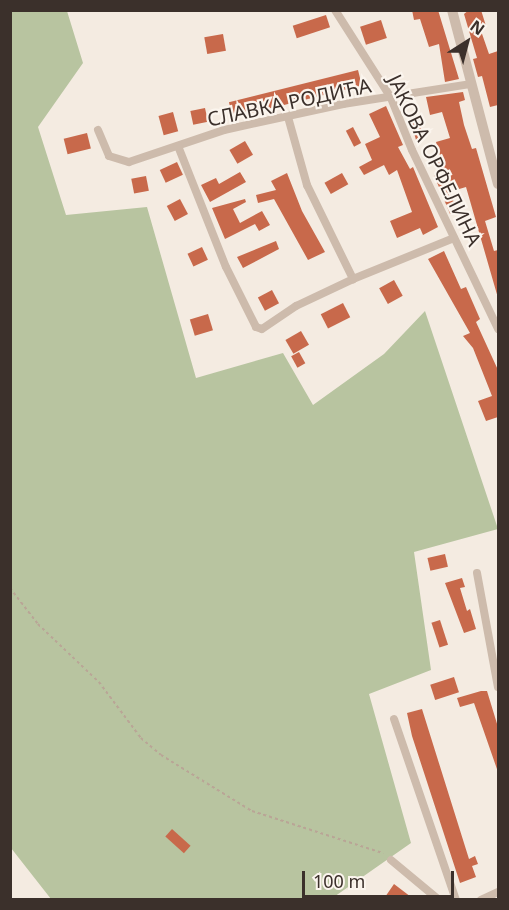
<!DOCTYPE html>
<meta charset="utf-8">
<style>
body{margin:0}
#map{position:relative;width:509px;height:910px;overflow:hidden;background:#f4ebe1;font-family:"Noto Sans",sans-serif}
div>[style]{position:absolute}
[style*='--x']{left:calc(var(--x)*1px);top:calc(var(--y)*1px);width:calc(var(--w)*1px);rotate:calc(var(--a)*1deg)}
.green>*{inset:0;background:#b8c4a0}
.building>*{inset:0;background:#c8694b;transform-origin:0 0}
.path>*{height:1.5px;margin-top:-0.75px;transform-origin:0;background:repeating-linear-gradient(90deg,#b9a596 0 3px,transparent 0 6px)}
.minor>*{height:8px;margin:-4px;padding:0 4px;transform-origin:4px;border-radius:4px;background:#cdbbac}
.tertiary>*{height:10px;margin:-5px;padding:0 5px;transform-origin:5px;border-radius:5px;background:#cdbbac}
span{translate:-50% -50%;white-space:nowrap;text-align:center;line-height:1.15;-webkit-text-stroke:4.5px #fbf5ee;paint-order:stroke}
.street-label{font-size:20px;color:#3b302b}
.frame{position:absolute;inset:0;border:12px solid #3b302b;pointer-events:none}
.north{position:absolute;left:437px;top:12px;width:60px;height:60px;-webkit-text-stroke:4px #fbf5ee;paint-order:stroke;rotate:36deg;font-size:16px;font-weight:700;line-height:24px;text-align:center;color:#3b302b}
.north::after{content:'';display:block;margin:auto;width:21px;height:27px;background:#3b302b;clip-path:polygon(50% 0,100% 100%,50% 72%,0 100%)}
.scale{position:absolute;left:302px;top:871px;width:152px;height:27px;box-sizing:border-box;border:3px solid #3b302b;border-top:0;padding-left:8px;font-size:18px;line-height:21px;white-space:nowrap;color:#3b302b;-webkit-text-stroke:4px #fbf5ee;paint-order:stroke}
</style>
<div id="map">
<div class="green">
<i style="clip-path:polygon(11px 11px,67px 11px,83px 63px,38px 127px,66px 215px,147px 207px,196px 378px,283px 353px,313px 405px,384px 354px,425px 311px,498px 529px,414px 552px,431px 670px,369px 694px,411px 843px,331px 899px,51px 899px,11px 848px)"></i>
</div>
<div class="building">
<i style="clip-path:polygon(412px 10px,438px 10px,459px 79px,445px 82px,439px 44px,429px 47px,420px 19px,414px 20px)"></i>
<i style="clip-path:polygon(469px 10px,481px 10px,486px 26px,480px 28px,489px 54px,498px 51px,498px 105px,490px 107px,482px 76px,478px 77px,473px 59px,477px 58px,464px 14px)"></i>
<i style="left:326px;top:15px;width:13px;height:35px;rotate:72deg"></i>
<i style="left:381px;top:20px;width:19px;height:22px;rotate:72deg"></i>
<i style="left:223px;top:34px;width:17px;height:19px;rotate:80deg"></i>
<i style="left:358px;top:70px;width:16px;height:133px;rotate:76deg"></i>
<i style="clip-path:polygon(463px 92px,465px 100px,459px 102px,464px 125px,472px 149px,476px 148px,496px 217px,485px 221px,494px 251px,498px 250px,498px 298px,466px 187px,449px 192px,458px 210px,450px 214px,434px 175px,439px 174px,436px 156px,440px 156px,436px 142px,450px 138px,442px 112px,430px 115px,426px 97px)"></i>
<i style="clip-path:polygon(386px 106px,403px 145px,398px 147px,410px 169px,413px 167px,438px 227px,423px 235px,420px 228px,397px 238px,390px 221px,412px 212px,397px 170px,389px 175px,384px 165px,364px 175px,359px 167px,372px 160px,365px 144px,380px 137px,369px 114px)"></i>
<i style="left:205px;top:108px;width:14px;height:15px;rotate:78deg"></i>
<i style="left:173px;top:112px;width:20px;height:15px;rotate:75deg"></i>
<i style="clip-path:polygon(418px 120px,424px 137px,416px 140px,411px 122px)"></i>
<i style="left:353px;top:127px;width:18px;height:8px;rotate:63deg"></i>
<i style="left:87px;top:133px;width:16px;height:24px;rotate:76deg"></i>
<i style="left:245px;top:141px;width:16px;height:18px;rotate:60deg"></i>
<i style="left:177px;top:162px;width:14px;height:19px;rotate:65deg"></i>
<i style="clip-path:polygon(240px 172px,246px 182px,210px 202px,201px 185px,216px 178px,219px 184px)"></i>
<i style="clip-path:polygon(287px 173px,302px 211px,325px 252px,308px 260px,274px 199px,258px 203px,256px 195px,276px 190px,271px 181px)"></i>
<i style="left:342px;top:173px;width:13px;height:20px;rotate:61deg"></i>
<i style="left:146px;top:176px;width:15px;height:15px;rotate:79deg"></i>
<i style="left:180px;top:199px;width:17px;height:15px;rotate:62deg"></i>
<i style="clip-path:polygon(245px 199px,246px 202px,233px 209px,240px 223px,262px 211px,270px 225px,259px 231px,255px 224px,225px 239px,212px 208px)"></i>
<i style="clip-path:polygon(276px 241px,279px 249px,243px 268px,237px 257px)"></i>
<i style="left:202px;top:247px;width:14px;height:16px;rotate:65deg"></i>
<i style="clip-path:polygon(444px 251px,461px 289px,466px 287px,480px 319px,476px 322px,498px 370px,498px 417px,486px 421px,478px 401px,492px 396px,473px 348px,463px 336px,470px 333px,428px 259px)"></i>
<i style="left:394px;top:280px;width:18px;height:17px;rotate:61deg"></i>
<i style="left:272px;top:290px;width:15px;height:16px;rotate:62deg"></i>
<i style="left:343px;top:303px;width:16px;height:25px;rotate:63deg"></i>
<i style="left:208px;top:314px;width:17px;height:19px;rotate:73deg"></i>
<i style="left:301px;top:331px;width:16px;height:18px;rotate:60deg"></i>
<i style="left:299px;top:352px;width:13px;height:9px;rotate:61deg"></i>
<i style="left:445px;top:554px;width:13px;height:18px;rotate:77deg"></i>
<i style="clip-path:polygon(462px 578px,465px 587px,460px 588px,467px 611px,470px 609px,476px 629px,464px 633px,445px 583px)"></i>
<i style="left:440px;top:620px;width:26px;height:9px;rotate:72deg"></i>
<i style="left:454px;top:677px;width:16px;height:25px;rotate:72deg"></i>
<i style="clip-path:polygon(481px 691px,487px 691px,498px 727px,498px 772px,474px 703px,460px 707px,457px 698px)"></i>
<i style="clip-path:polygon(422px 709px,469px 859px,475px 856px,478px 864px,472px 866px,476px 877px,460px 883px,412px 736px,407px 713px)"></i>
<i style="left:172px;top:829px;width:25px;height:10px;rotate:42deg"></i>
<i style="clip-path:polygon(394px 884px,415px 900px,383px 900px)"></i>
</div>
<div class="path">
<i style="--x:10;--y:588;--w:46;--a:52.1"></i>
<i style="--x:38;--y:624;--w:84;--a:43.6"></i>
<i style="--x:99;--y:682;--w:70;--a:53.1"></i>
<i style="--x:141;--y:738;--w:26;--a:40"></i>
<i style="--x:161;--y:755;--w:107;--a:31.6"></i>
<i style="--x:252;--y:811;--w:138;--a:17.8"></i>
</div>
<div class="minor">
<i style="--x:335;--y:10;--w:104;--a:57.5"></i>
<i style="--x:391;--y:98;--w:56;--a:68"></i>
<i style="--x:412;--y:150;--w:199;--a:64.3"></i>
<i style="--x:288;--y:117;--w:71;--a:74.4"></i>
<i style="--x:307;--y:185;--w:105;--a:63.9"></i>
<i style="--x:98;--y:130;--w:28;--a:67"></i>
<i style="--x:109;--y:156;--w:21;--a:17"></i>
<i style="--x:129;--y:162;--w:100;--a:-18.6"></i>
<i style="--x:224;--y:130;--w:122;--a:-12.3"></i>
<i style="--x:343;--y:104;--w:130;--a:-8.9"></i>
<i style="--x:178;--y:146;--w:130;--a:68.4"></i>
<i style="--x:226;--y:267;--w:67;--a:63.4"></i>
<i style="--x:256;--y:327;--w:6;--a:18"></i>
<i style="--x:262;--y:329;--w:41;--a:-34.1"></i>
<i style="--x:296;--y:306;--w:63;--a:-25.3"></i>
<i style="--x:353;--y:279;--w:109;--a:-22.1"></i>
<i style="--x:477;--y:573;--w:116;--a:79.6"></i>
<i style="--x:394;--y:719;--w:191;--a:71.1"></i>
<i style="--x:391;--y:860;--w:62;--a:39.8"></i>
<i style="--x:481;--y:900;--w:19;--a:-25"></i>
</div>
<div class="tertiary">
<i style="--x:452;--y:10;--w:180;--a:75.2"></i>
</div>
<div class="street-label">
<span style="left:289px;top:102px;rotate:-12deg">СЛАВКА РОДИЋА</span>
<span style="left:435px;top:160px;rotate:64deg">ЈАКОВА ОРФЕЛИНА</span>
</div>
<div class="frame"></div>
<div class="north">N</div>
<div class="scale">100 m</div>
</div>
